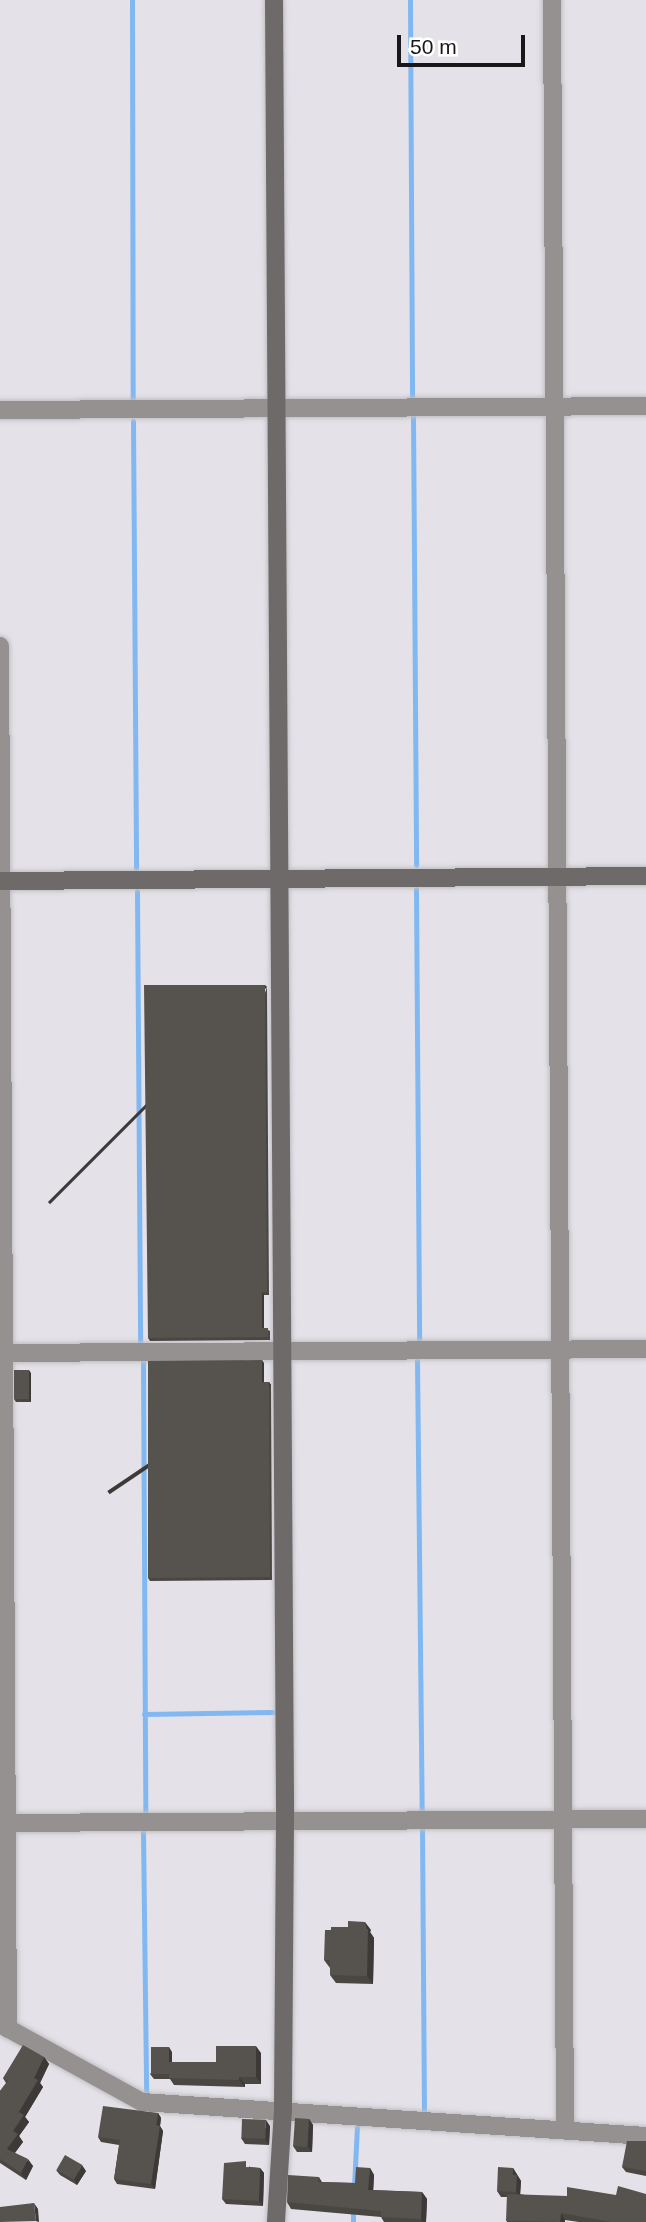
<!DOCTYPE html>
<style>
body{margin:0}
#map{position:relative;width:646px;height:2222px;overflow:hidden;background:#e4e2e8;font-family:Arial,sans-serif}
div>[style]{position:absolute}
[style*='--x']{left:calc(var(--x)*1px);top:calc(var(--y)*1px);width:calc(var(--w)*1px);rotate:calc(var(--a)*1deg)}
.stream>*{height:5px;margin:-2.5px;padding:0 2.5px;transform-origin:2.5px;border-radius:2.5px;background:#82b8f1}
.roads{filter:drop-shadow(0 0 2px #bfbec3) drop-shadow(0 0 2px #bfbec3)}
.street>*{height:18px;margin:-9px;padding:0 9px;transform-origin:9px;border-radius:9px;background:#949190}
.secondary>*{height:18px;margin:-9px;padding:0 9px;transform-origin:9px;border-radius:9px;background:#6e6a69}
.wall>*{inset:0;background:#4a4743}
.shaded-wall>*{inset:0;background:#3c3937;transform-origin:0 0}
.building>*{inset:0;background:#56524e;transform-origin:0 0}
span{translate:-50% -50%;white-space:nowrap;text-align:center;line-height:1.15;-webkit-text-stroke:7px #fff;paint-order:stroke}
.scale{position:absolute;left:397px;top:35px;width:128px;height:32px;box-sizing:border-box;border:4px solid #18181a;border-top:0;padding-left:9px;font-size:21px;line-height:24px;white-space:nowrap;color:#18181a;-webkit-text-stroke:5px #fff;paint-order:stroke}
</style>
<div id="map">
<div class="stream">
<i style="--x:132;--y:0;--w:403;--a:89.9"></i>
<i style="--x:410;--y:0;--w:400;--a:89.7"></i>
<i style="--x:413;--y:415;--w:450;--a:89.6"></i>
<i style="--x:133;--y:421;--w:447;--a:89.6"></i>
<i style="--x:416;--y:889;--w:453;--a:89.6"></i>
<i style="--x:137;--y:891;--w:454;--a:89.6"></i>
<i style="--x:143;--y:1359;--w:453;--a:89.7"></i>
<i style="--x:417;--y:1360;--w:450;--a:89.4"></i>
<i style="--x:144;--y:1714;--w:129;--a:-0.9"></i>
<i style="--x:422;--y:1828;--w:286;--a:89.6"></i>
<i style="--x:143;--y:1832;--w:264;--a:89.3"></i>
<i style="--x:354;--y:2187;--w:62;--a:-87.2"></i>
<i style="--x:353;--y:2222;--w:14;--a:-90"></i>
</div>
<div class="roads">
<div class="street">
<i style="--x:552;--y:0;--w:2130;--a:89.65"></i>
<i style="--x:0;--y:410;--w:646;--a:-0.35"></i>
<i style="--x:0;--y:646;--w:1383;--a:89.67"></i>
<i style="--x:0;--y:1353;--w:646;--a:-0.35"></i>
<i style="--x:0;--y:1823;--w:646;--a:-0.35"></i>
<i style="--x:0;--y:2024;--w:162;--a:28.8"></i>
<i style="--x:142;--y:2102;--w:505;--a:3.86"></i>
</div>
<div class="secondary">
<i style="--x:274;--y:0;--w:1821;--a:89.65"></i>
<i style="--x:285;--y:1821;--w:289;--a:90.4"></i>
<i style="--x:283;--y:2110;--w:112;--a:93.6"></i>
<i style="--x:0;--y:881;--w:646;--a:-0.44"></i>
</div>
</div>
<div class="wall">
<i style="clip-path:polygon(267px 987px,269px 1295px,264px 1295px,264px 1328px,270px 1331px,270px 1340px,150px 1341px,148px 1338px)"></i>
<i style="clip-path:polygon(264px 1363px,264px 1382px,269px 1382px,271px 1385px,272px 1580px,150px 1581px,148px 1578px)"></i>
<i style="clip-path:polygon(31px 1373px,31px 1402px,16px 1402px,14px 1399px)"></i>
<i style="clip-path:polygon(371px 1930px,370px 1932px,374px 1938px,373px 1984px,336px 1983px,330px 1975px,330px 1968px,324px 1960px)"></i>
<i style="clip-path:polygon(172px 2052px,172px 2062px,216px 2062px,261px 2053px,261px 2084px,245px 2084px,245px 2087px,174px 2085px,170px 2079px,154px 2079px,150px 2074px)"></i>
<i style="clip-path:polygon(44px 2057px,49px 2064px,40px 2083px,43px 2087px,25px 2117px,29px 2122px,19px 2136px,23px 2142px,15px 2153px,33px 2166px,26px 2180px,0 2163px,0 2091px,6px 2083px,3px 2078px)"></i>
<i style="clip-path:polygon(158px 2113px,161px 2118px,160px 2126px,163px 2131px,155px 2189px,117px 2184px,114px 2179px,119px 2145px,101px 2142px,98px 2137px)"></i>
<i style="clip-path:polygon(309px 2119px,313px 2125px,312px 2152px,297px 2152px,293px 2146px)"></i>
<i style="clip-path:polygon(270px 2126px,269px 2145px,245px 2144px,241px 2138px)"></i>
<i style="clip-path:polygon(646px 2141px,646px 2176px,626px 2172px,622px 2167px)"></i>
<i style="clip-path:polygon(250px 2166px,250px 2167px,260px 2168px,264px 2173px,263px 2206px,226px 2204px,222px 2199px)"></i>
<i style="clip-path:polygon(370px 2168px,374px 2175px,373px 2190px,422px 2192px,427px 2199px,426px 2222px,384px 2222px,381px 2217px,291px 2209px,287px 2202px,319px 2177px,322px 2182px,355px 2183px)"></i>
<i style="clip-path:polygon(513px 2168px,521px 2181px,520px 2194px,646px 2222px,579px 2222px,565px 2220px,565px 2222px,507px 2222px,507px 2197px,501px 2197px,497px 2191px)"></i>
<i style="clip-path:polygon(56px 2170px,86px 2171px,77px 2185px,60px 2175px)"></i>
</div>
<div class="shaded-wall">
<i style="left:265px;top:985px;width:3px;height:307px;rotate:45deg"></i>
<i style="clip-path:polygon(262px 1292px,264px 1295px,264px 1331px,262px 1328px)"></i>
<i style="clip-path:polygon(262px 1360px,264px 1363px,264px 1385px,262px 1382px)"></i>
<i style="clip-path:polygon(29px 1370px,31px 1373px,31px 1402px,29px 1399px)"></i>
<i style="left:269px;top:1382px;width:4px;height:195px;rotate:56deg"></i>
<i style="clip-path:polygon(365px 1922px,371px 1930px,370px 1932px,374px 1938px,373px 1984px,367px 1976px)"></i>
<i style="clip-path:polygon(256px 2046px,261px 2053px,261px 2084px,256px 2077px)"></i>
<i style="clip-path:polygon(169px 2047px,172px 2052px,172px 2079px,168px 2074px)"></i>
<i style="clip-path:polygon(44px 2057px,49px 2064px,40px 2083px,43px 2087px,25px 2117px,29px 2122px,19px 2136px,23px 2142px,12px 2156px,7px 2149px,13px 2131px,19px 2112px)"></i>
<i style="clip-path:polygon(239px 2077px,245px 2084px,245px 2087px,239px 2080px)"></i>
<i style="clip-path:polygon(158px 2113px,161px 2118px,160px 2126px,163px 2131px,155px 2189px,151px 2184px)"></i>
<i style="clip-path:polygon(309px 2119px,313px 2125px,312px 2152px,308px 2147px)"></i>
<i style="clip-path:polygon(266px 2120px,270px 2126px,269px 2145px,265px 2139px)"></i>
<i style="clip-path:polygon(28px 2159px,33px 2166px,26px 2180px,21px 2173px)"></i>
<i style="clip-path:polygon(82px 2165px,86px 2171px,77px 2185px,74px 2179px)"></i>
<i style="clip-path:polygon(260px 2168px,264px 2173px,263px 2206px,259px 2201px)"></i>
<i style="clip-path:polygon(370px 2168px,374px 2175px,373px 2196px,368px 2190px)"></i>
<i style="clip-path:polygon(513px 2168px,521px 2181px,520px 2197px,516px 2192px,513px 2175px)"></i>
<i style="clip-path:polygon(422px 2192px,427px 2199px,426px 2222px,423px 2222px,421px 2219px)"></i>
<i style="clip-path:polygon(34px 2203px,38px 2209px,39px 2222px,36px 2221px)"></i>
<i style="clip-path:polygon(561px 2213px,565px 2220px,565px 2222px,560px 2222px)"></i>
</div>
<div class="building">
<i style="clip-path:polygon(144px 985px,265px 985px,267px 1292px,262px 1292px,262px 1328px,268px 1328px,268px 1337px,148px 1338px)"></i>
<i style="clip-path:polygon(262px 1360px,262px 1382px,269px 1382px,270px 1577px,148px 1578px,148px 1361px)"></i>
<i style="left:14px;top:1370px;width:15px;height:29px"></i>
<i style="clip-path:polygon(348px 1921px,365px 1922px,365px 1929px,368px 1929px,367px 1976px,330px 1975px,330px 1960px,324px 1960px,325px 1930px,331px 1930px,331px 1927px,348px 1927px)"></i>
<i style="clip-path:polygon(23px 2045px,44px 2057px,34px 2078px,38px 2080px,19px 2112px,24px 2115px,13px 2131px,18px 2134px,7px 2149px,28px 2159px,21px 2173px,0 2159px,0 2091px,8px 2081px,3px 2078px)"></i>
<i style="clip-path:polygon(216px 2046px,256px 2046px,256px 2077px,239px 2077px,239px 2080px,169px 2078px,169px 2062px,216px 2062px)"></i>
<i style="left:151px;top:2047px;width:18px;height:27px"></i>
<i style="clip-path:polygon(103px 2106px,158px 2113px,156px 2125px,160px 2126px,151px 2184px,114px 2179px,120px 2140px,98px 2137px)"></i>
<i style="left:295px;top:2118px;width:14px;height:28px;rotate:4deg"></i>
<i style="left:242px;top:2119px;width:24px;height:19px;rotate:2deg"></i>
<i style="clip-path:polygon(627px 2141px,646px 2141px,646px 2171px,622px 2167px)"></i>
<i style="left:65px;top:2155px;width:20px;height:17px;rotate:30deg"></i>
<i style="clip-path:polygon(246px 2161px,246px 2167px,260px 2168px,259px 2201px,222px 2199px,224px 2163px)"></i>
<i style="clip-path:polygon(356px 2167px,370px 2168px,368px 2190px,422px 2192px,421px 2219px,381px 2217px,381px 2211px,287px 2202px,288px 2175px,319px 2177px,318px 2182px,355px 2183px)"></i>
<i style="clip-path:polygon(498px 2167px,513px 2168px,513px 2175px,517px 2175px,516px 2192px,497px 2191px)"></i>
<i style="clip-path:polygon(618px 2186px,646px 2194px,646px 2222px,611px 2222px,561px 2213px,560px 2222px,506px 2221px,507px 2194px,567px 2196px,567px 2187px,616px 2195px)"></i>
<i style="clip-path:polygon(34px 2203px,36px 2221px,0 2222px,0 2207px)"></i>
</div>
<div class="scale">50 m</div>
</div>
